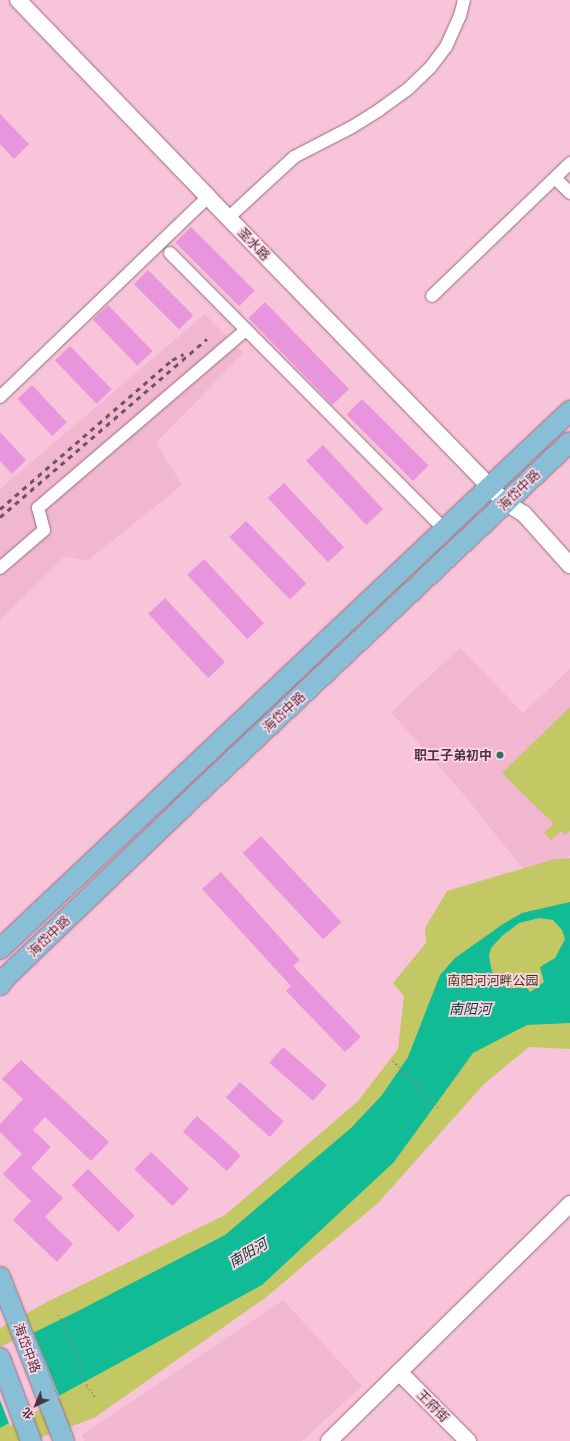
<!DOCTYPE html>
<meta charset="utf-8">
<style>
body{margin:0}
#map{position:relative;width:570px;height:1441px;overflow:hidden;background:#f7c4d9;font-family:"Exo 2","Noto Sans SC",sans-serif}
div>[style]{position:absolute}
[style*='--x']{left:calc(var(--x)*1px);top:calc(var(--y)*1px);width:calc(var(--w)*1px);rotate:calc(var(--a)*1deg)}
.built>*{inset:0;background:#f1b6d0}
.green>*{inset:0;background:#c3c864}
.water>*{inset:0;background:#10bb96}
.pier>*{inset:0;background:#f7c4d9}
.building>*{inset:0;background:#e895dd;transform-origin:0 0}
.path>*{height:2px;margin-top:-1px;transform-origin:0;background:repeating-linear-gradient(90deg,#997685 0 1px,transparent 0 4px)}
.roads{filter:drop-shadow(0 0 1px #986a7e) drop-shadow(0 0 1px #986a7e)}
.minor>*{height:12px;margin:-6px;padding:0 6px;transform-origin:6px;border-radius:6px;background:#fff}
.tertiary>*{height:16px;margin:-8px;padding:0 8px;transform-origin:8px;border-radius:8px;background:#fff}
.primary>*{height:20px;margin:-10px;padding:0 10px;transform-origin:10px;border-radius:10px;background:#88bed6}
.rail>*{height:3px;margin-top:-1.5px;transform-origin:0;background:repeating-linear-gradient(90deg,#705560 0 5px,transparent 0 10px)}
.dots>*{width:11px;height:11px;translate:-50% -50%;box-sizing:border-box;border:2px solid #fed4e5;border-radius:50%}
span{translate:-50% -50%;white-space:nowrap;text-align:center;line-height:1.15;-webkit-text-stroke:3.5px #fed4e5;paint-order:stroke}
.street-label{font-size:13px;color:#4a353e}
.poi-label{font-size:13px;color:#4a353e;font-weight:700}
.right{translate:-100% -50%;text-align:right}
.park-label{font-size:13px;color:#343605}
.water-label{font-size:14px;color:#024435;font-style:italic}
.north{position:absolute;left:16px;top:1385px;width:40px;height:40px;-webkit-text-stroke:3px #fed4e5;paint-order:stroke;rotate:224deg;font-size:11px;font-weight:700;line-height:16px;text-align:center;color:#4a353e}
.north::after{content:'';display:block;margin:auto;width:14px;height:18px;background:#4a353e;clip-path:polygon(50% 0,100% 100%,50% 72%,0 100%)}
</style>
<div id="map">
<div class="built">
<i style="clip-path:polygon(205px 314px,243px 353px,156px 443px,182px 485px,87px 561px,65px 556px,0 620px,0 489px)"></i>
<i style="clip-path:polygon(460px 648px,523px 713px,570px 669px,570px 856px,523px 869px,466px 797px,391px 712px)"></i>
<i style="clip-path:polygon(283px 1300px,362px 1386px,302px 1441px,84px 1441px,82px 1435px)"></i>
</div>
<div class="green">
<i style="clip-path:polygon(570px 707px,570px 831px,565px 835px,561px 831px,551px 840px,544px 833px,554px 824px,502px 773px)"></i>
<i style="clip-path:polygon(570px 858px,570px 1049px,529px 1047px,484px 1084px,378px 1203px,265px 1298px,94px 1418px,31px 1441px,0 1441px,0 1328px,49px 1301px,225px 1215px,358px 1101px,398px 1049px,404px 996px,393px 983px,426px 943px,425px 928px,447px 891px,555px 859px)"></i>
</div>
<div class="water">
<i style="clip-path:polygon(evenodd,570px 902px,570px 1023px,527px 1025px,473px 1053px,394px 1162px,262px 1285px,0 1428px,0 1349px,76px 1312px,225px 1235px,351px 1128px,382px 1095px,408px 1057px,440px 975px,455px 958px,503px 924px,522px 913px,570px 902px,539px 918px,553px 920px,562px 930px,565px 939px,555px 958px,540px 967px,544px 982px,536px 988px,530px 992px,527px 988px,506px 988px,492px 972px,489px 956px,491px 948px,502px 936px,519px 923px,539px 918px)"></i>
</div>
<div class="pier">
<i style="clip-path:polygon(33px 1331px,60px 1398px,10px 1426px,0 1400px,0 1347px)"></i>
</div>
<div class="building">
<i style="clip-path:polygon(0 114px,29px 144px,14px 159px,0 144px)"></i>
<i style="left:191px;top:227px;width:90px;height:22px;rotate:45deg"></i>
<i style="left:148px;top:270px;width:64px;height:20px;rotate:45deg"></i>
<i style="left:265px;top:302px;width:121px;height:23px;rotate:46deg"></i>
<i style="left:108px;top:305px;width:64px;height:21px;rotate:46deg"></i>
<i style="left:70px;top:346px;width:60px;height:21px;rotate:46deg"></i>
<i style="left:32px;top:385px;width:51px;height:20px;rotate:47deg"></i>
<i style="left:362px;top:399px;width:94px;height:22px;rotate:45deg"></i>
<i style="clip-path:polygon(0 432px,26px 460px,12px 474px,0 461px)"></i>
<i style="left:323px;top:445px;width:88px;height:23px;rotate:47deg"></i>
<i style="left:284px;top:483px;width:88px;height:22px;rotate:47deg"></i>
<i style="left:246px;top:521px;width:87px;height:23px;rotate:46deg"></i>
<i style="left:204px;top:559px;width:88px;height:23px;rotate:47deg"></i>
<i style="left:165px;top:598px;width:88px;height:23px;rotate:47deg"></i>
<i style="left:261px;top:836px;width:118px;height:25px;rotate:47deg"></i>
<i style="clip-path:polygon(221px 872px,300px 960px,293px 966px,361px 1037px,345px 1052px,286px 991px,291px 986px,202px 889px)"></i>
<i style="left:283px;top:1047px;width:58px;height:21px;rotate:41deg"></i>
<i style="clip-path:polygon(21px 1060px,109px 1142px,91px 1161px,45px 1117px,33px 1130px,51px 1147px,31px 1168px,63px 1198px,45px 1217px,73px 1244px,57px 1262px,13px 1220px,31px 1201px,3px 1174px,22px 1154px,0 1132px,0 1124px,23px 1099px,2px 1079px)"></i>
<i style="left:240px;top:1082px;width:59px;height:21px;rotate:42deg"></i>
<i style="left:197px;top:1116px;width:59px;height:21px;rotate:42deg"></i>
<i style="left:151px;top:1152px;width:53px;height:24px;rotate:44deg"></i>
<i style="left:88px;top:1169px;width:66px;height:23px;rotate:45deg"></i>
</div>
<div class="path">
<i style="--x:393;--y:1061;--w:66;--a:46.2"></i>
<i style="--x:58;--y:1315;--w:15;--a:58"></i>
<i style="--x:66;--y:1328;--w:62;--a:70.1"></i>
<i style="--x:87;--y:1386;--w:16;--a:55"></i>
</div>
<div class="roads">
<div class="minor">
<i style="--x:555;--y:178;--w:21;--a:45"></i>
<i style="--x:228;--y:218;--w:90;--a:-42.7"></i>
<i style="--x:294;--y:157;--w:65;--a:-27.3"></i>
<i style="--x:352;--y:127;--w:32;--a:-32"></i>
<i style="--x:379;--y:110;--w:36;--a:-36"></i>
<i style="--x:408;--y:89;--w:30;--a:-44"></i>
<i style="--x:430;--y:68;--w:26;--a:-53"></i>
<i style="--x:446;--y:47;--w:34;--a:-66"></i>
<i style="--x:460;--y:16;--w:16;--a:-76"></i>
<i style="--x:170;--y:253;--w:390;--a:45.2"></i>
<i style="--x:432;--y:296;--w:192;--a:-43.9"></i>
<i style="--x:0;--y:397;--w:289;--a:-43.9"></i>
<i style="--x:0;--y:568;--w:58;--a:-40.8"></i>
<i style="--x:44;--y:530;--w:23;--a:-105"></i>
<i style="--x:38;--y:508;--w:274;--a:-40.6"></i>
</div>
<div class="tertiary">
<i style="--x:18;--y:0;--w:274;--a:46"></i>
<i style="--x:208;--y:197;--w:427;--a:45.8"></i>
<i style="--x:506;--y:503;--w:21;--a:31"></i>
<i style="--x:524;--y:514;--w:69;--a:48"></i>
<i style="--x:399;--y:1372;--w:98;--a:45"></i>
<i style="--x:329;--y:1441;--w:338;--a:-44.5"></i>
</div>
<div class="primary">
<i style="--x:0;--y:949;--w:784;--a:-43.35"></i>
<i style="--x:0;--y:985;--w:10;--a:-53"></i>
<i style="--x:6;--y:977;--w:244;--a:-43.8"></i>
<i style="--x:182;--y:808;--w:533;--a:-43.33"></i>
<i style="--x:0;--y:1277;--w:176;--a:68.7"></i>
<i style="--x:0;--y:1358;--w:89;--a:69.5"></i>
</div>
</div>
<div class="rail">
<i style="--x:0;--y:509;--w:228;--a:-40.9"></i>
<i style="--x:172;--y:360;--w:13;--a:-27"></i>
<i style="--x:0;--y:517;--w:273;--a:-40.7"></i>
</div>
<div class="dots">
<i style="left:500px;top:755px;background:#32715f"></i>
</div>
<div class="street-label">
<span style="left:254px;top:244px;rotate:46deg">圣水路</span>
<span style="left:519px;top:490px;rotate:-44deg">海岱中路</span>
<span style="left:284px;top:712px;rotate:-43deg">海岱中路</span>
<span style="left:49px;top:936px;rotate:-44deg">海岱中路</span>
<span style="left:27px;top:1348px;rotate:69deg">海岱中路</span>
<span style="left:433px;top:1406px;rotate:45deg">王府街</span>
</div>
<div class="poi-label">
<span class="right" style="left:492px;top:755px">职工子弟初中</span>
</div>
<div class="park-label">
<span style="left:493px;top:980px">南阳河河畔公园</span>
</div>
<div class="water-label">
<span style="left:470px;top:1009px">南阳河</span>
<span style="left:248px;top:1253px;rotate:-31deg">南阳河</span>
</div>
<div class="north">北</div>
</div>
